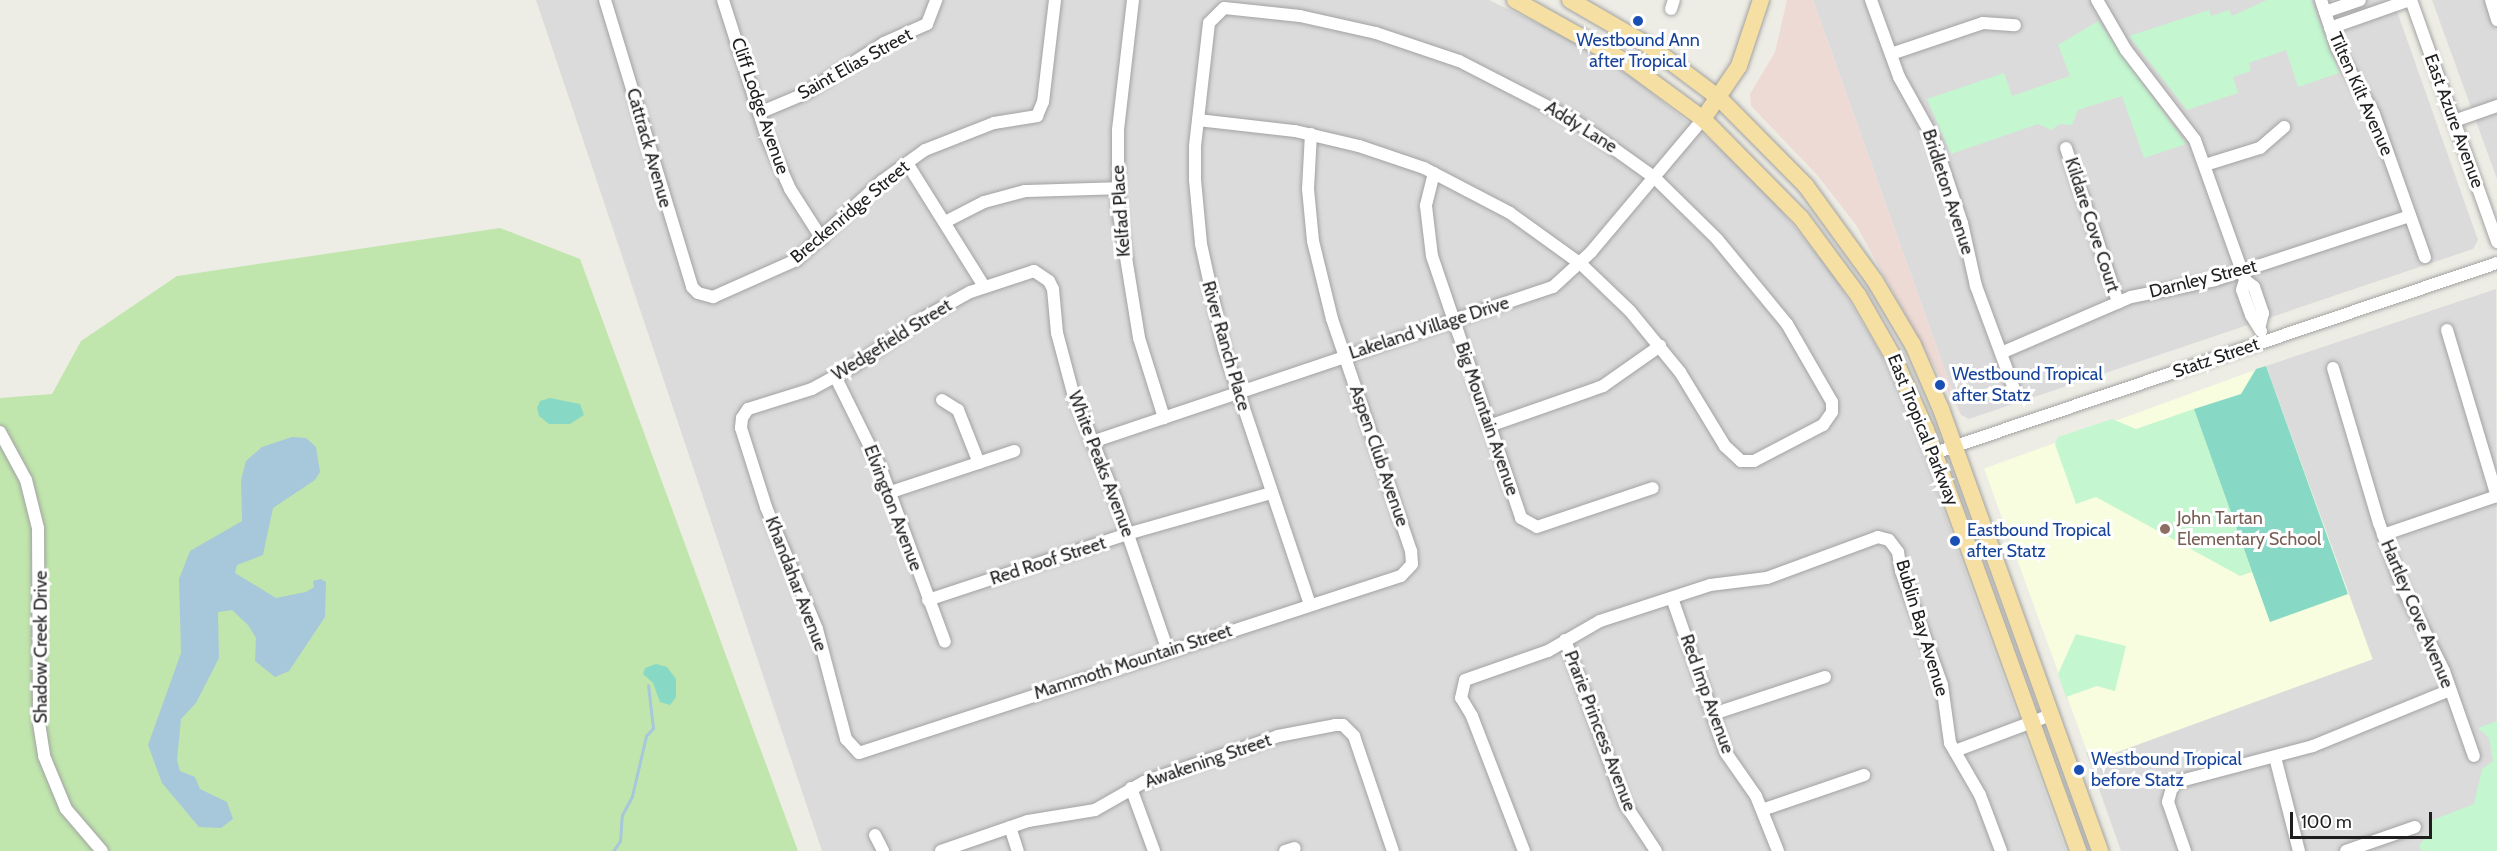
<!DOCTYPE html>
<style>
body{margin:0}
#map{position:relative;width:2497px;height:851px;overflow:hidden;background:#eeede5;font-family:Cabin,sans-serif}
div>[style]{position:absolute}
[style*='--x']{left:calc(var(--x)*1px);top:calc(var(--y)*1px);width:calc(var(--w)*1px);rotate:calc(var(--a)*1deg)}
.residential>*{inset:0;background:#dcdbdb}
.commercial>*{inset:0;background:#eedad5}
.education>*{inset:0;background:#f8fddf;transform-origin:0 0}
.grass>*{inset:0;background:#c0e6ad}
.park>*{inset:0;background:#c4f6d0}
.pitch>*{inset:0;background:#87d9c6}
.water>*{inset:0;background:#a7c7da}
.stream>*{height:3px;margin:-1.5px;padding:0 1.5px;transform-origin:1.5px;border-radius:1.5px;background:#a7c7da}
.roads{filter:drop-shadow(0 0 2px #a2a2a2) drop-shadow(0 0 2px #a2a2a2)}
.minor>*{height:12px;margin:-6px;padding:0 6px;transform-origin:6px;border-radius:6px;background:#fff}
.major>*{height:16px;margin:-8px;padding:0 8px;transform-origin:8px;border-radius:8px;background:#f6dfa2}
.dots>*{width:16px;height:16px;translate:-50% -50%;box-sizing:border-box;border:3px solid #fff;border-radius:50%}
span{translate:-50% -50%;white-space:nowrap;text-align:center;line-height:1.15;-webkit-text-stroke:6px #fff;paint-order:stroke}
.transit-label{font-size:18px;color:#164399}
.left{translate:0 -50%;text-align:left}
.street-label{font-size:18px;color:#1e1e1e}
.education-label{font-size:18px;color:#785e54}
.scale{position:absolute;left:2290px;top:812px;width:142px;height:27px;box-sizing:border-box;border:3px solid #1e1e1e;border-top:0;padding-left:8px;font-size:18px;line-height:21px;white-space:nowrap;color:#1e1e1e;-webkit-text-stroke:4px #fff;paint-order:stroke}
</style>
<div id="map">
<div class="residential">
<i style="clip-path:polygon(536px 0,1489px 0,1564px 36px,1632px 77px,1715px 144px,1776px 204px,1833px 274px,1879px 351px,1906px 407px,2066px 851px,822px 851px)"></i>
<i style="clip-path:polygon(1813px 0,2393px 0,2478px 240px,2473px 249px,1969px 419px,1961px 415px)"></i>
<i style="clip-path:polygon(2432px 0,2497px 0,2497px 179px)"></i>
<i style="clip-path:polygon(2496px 289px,2497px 851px,2121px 851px,2086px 752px,2371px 659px,2266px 366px)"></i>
</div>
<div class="commercial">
<i style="clip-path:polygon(1787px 0,1813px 0,1961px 415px,1856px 225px,1817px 175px,1751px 106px,1750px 94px,1775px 52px)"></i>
</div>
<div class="education">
<i style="left:2266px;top:366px;width:312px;height:300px;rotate:70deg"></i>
</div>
<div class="grass">
<i style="clip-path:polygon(500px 228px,580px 259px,798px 851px,0 851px,0 398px,52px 394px,81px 341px,177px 276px)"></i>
</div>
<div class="park">
<i style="clip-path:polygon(2267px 0,2311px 0,2339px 73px,2298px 87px,2286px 50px,2249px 63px,2251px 71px,2233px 77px,2238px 93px,2187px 110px,2129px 36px,2209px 10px,2211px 16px,2229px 10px,2232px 16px)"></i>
<i style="clip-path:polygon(2098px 21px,2186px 144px,2144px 158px,2122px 96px,2078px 110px,2072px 125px,2059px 124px,2052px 130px,2038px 124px,1951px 154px,1927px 99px,2004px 73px,2012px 96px,2070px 76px,2058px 45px)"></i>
<i style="clip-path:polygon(2194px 409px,2252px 572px,2240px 576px,2096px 497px,2076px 504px,2055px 444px,2058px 437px,2112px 419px,2136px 429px)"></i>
<i style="clip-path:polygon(2076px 634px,2126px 646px,2115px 691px,2097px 686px,2066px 697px,2058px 674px)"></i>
<i style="clip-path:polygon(2497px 721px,2497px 851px,2421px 851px,2419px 845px,2431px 832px,2430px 821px,2474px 804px,2482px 769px,2493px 761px,2489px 738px,2478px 728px)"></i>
</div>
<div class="pitch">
<i style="clip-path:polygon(2266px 366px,2348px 594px,2270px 622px,2194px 409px,2241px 394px,2256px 369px)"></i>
<i style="clip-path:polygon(550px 398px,580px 404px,584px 415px,570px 424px,549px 424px,539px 416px,537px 408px,540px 401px)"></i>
<i style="clip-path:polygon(656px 664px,667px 667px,676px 679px,676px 697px,670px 705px,660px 702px,653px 683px,643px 674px,645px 668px)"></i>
</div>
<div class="water">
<i style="clip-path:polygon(292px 437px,306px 438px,316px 447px,320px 472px,315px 480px,273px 508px,263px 555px,237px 565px,235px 573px,276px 598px,306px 592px,314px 587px,313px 581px,321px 579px,326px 582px,325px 617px,289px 671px,275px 677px,255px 661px,256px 638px,248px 625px,232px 610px,218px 612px,219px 658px,196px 703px,181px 719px,177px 760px,180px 771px,195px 777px,200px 789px,227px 802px,233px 819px,221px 828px,199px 827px,162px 783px,148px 745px,181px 653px,179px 579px,190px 551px,242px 521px,241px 480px,246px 461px,262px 447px)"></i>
</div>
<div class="stream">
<i style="--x:613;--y:851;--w:12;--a:-55"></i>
<i style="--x:620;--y:841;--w:26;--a:-86"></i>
<i style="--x:622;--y:815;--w:21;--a:-62"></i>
<i style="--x:632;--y:796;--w:62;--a:-76.9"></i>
<i style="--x:646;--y:736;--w:11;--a:-49"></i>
<i style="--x:653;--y:728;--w:43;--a:-96.6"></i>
</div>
<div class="roads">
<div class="minor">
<i style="--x:605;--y:0;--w:300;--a:73.1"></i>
<i style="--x:692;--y:287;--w:8;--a:45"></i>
<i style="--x:698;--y:293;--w:16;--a:15"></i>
<i style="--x:713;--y:297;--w:91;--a:-24"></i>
<i style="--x:796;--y:260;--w:117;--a:-42.6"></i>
<i style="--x:882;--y:181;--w:53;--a:-35.8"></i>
<i style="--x:925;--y:150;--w:74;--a:-21.4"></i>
<i style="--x:994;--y:123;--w:44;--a:-9.2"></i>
<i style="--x:1037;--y:116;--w:15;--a:-67"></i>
<i style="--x:1043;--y:102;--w:103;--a:-83.3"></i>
<i style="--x:723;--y:0;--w:142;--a:72.3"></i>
<i style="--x:766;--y:135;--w:59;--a:66"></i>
<i style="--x:790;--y:189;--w:59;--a:57.4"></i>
<i style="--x:1133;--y:0;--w:131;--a:96.6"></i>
<i style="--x:1118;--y:130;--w:78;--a:90"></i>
<i style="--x:1118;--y:208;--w:132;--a:80.8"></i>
<i style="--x:1139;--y:338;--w:84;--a:72.6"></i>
<i style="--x:1871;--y:0;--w:82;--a:70"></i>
<i style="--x:1899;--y:77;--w:72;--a:60.9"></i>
<i style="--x:1934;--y:140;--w:88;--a:71.4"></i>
<i style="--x:1962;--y:223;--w:65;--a:77.5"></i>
<i style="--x:1976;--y:286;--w:110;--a:69.7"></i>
<i style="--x:2097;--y:0;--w:58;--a:59.9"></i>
<i style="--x:2126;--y:50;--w:113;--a:52.5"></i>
<i style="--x:2195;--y:140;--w:149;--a:70.3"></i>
<i style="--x:2245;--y:280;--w:11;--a:38"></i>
<i style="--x:2254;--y:287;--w:28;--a:71"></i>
<i style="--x:2263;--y:313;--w:12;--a:104"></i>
<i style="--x:2321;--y:0;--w:51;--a:71.6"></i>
<i style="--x:2337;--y:48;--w:76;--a:60.7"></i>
<i style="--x:2374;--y:114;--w:152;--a:70.4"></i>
<i style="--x:2411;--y:0;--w:257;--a:70.4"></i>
<i style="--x:2491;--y:0;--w:21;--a:73"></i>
<i style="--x:1671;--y:9;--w:9;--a:-72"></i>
<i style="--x:2325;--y:12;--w:37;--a:-19"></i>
<i style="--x:2330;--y:28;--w:85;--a:-19.3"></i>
<i style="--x:1891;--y:54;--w:97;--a:-18.6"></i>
<i style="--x:1983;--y:23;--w:32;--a:4"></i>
<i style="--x:759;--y:113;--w:49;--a:-22.9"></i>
<i style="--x:804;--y:94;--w:95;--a:-32.5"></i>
<i style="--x:884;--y:43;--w:47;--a:-23.8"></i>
<i style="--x:927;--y:24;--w:26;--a:-69"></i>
<i style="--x:1198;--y:120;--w:98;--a:6.5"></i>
<i style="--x:1295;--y:131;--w:66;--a:13.2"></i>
<i style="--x:1359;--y:146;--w:69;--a:18.7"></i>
<i style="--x:1424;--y:168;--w:97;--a:27.6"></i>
<i style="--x:1510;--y:213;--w:87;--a:35.7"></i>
<i style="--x:1581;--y:264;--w:68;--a:43.8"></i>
<i style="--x:1630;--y:311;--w:79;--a:50.7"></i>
<i style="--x:1680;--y:372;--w:87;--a:58.7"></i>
<i style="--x:1725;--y:446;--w:22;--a:43"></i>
<i style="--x:1741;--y:461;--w:13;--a:0"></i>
<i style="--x:1754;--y:461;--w:78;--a:-27.6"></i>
<i style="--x:1823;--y:425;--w:16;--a:-55"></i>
<i style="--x:1832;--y:412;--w:10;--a:-90"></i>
<i style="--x:1832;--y:402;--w:90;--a:-120"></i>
<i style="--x:1787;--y:324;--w:110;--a:-129.5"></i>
<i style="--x:1717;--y:239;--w:87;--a:-135.5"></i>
<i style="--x:1655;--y:178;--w:100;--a:-144.4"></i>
<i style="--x:1574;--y:120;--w:129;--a:-152.8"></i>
<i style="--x:1459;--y:61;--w:88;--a:-161.4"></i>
<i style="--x:1376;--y:33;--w:78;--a:-167.4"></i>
<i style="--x:1300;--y:16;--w:76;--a:-174"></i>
<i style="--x:1224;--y:8;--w:21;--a:135"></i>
<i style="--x:1209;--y:23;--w:80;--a:96.5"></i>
<i style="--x:1200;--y:102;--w:44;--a:96.5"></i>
<i style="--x:1195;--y:146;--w:34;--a:90"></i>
<i style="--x:1195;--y:180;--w:64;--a:84.6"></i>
<i style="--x:1201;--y:244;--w:107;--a:77.6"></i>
<i style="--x:1224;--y:349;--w:269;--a:71.4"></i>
<i style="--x:2454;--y:121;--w:46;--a:-19.2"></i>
<i style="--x:2066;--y:148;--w:163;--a:71.3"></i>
<i style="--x:907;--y:163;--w:145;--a:58"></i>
<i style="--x:2205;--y:165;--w:58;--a:-17.2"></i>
<i style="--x:2260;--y:148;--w:32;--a:-41"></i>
<i style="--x:1434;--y:173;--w:34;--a:104"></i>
<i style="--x:1426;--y:206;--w:50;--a:83.2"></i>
<i style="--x:1432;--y:256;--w:277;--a:71.2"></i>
<i style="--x:1521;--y:518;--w:18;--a:29"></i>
<i style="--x:1537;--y:527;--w:122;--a:-18.6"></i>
<i style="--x:945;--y:222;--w:44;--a:-27.1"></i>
<i style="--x:984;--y:202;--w:42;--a:-15"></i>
<i style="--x:1025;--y:191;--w:93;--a:-1.8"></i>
<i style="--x:2245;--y:280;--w:10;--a:107"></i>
<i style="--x:2242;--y:290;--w:27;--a:70"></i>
<i style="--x:2251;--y:315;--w:19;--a:58"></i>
<i style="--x:2447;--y:330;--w:174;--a:73.3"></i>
<i style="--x:2001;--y:353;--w:142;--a:-23.3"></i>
<i style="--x:2131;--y:297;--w:86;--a:-11.4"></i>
<i style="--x:2215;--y:280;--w:205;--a:-18.2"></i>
<i style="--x:2333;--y:368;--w:162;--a:73.5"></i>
<i style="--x:2379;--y:523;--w:67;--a:69.9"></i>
<i style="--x:2402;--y:586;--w:95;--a:63.7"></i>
<i style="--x:2444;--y:671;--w:90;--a:70.6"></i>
<i style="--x:835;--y:376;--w:104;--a:63.7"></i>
<i style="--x:881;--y:469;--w:184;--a:69.7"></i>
<i style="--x:942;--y:400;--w:19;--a:32"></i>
<i style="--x:958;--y:410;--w:57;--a:68.4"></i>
<i style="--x:1489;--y:426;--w:121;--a:-19.3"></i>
<i style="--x:1603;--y:386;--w:70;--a:-35.1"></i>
<i style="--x:0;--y:432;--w:55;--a:61.6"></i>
<i style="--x:26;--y:480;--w:49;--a:76"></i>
<i style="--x:38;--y:528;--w:195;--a:89.7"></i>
<i style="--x:39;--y:723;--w:33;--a:81"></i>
<i style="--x:44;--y:756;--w:57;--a:67.5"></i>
<i style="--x:66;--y:809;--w:55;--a:49.4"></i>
<i style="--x:1092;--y:442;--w:486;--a:-18.6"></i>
<i style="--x:1553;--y:287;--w:52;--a:-42.6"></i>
<i style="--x:1591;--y:252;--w:174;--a:-49.9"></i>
<i style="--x:1935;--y:453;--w:593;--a:-18.68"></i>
<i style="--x:891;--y:492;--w:130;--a:-18.4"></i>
<i style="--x:2383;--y:535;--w:120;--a:-18.9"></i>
<i style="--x:1672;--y:598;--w:164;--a:70.8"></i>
<i style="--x:1726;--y:753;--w:52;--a:55.1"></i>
<i style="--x:1756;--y:796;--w:59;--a:68.2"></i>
<i style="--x:928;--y:600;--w:210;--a:-18.3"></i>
<i style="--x:1127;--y:534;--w:150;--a:-15.9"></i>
<i style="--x:1565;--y:640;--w:175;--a:69.9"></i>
<i style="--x:1625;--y:804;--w:56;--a:56.6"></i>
<i style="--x:1168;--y:651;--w:160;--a:-109"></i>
<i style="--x:1116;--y:500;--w:115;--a:-111.9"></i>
<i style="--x:1073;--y:393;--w:62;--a:-104.9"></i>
<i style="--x:1057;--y:333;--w:44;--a:-95.2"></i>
<i style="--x:1053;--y:289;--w:9;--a:-117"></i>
<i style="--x:1049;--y:281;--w:18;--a:-146"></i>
<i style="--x:1034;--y:271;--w:67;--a:161.8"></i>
<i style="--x:970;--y:292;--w:57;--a:150.8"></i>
<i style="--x:920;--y:320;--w:80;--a:145.1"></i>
<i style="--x:854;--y:366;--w:48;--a:151.3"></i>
<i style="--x:812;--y:389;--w:67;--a:162.6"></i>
<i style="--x:748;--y:409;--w:11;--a:124"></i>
<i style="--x:742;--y:418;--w:10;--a:96"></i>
<i style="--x:741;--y:428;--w:83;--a:72.4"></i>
<i style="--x:766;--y:507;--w:132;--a:67.3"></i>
<i style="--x:817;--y:629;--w:114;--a:75.2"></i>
<i style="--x:846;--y:739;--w:19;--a:47"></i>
<i style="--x:859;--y:753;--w:570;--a:-18.09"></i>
<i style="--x:1401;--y:576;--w:16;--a:-47"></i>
<i style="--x:1412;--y:564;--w:13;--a:-94"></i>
<i style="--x:1411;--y:551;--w:245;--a:-108.8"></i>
<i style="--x:1332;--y:319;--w:80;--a:-103.7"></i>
<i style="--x:1313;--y:241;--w:52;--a:-95.5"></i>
<i style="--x:1308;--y:189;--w:55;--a:-86.9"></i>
<i style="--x:1713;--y:714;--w:118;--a:-18.3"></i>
<i style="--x:1955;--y:751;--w:103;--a:-20.6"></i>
<i style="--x:2275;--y:757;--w:97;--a:75.7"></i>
<i style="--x:1131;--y:788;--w:67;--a:69.9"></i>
<i style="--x:1762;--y:810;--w:108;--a:-18.9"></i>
<i style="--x:1010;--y:827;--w:25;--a:72"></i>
<i style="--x:875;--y:835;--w:18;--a:63"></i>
<i style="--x:941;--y:851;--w:92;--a:-19"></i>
<i style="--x:1028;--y:821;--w:68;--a:-9.3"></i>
<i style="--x:1095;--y:810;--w:56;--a:-29.7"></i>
<i style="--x:1144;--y:782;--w:142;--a:-18.9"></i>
<i style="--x:1278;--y:736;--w:58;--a:-10.9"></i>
<i style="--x:1335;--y:725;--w:8;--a:0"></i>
<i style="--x:1343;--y:725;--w:16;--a:45"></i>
<i style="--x:1354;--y:736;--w:121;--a:71.3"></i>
<i style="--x:1285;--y:851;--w:10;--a:-17"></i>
<i style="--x:1524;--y:851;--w:145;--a:-111.1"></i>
<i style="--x:1472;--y:716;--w:21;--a:-121"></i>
<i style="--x:1461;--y:698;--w:18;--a:-77"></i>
<i style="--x:1465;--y:680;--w:88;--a:-19.3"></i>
<i style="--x:1548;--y:651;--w:60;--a:-30"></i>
<i style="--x:1600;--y:621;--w:116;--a:-18.1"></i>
<i style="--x:1710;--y:585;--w:57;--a:-7"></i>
<i style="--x:1767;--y:578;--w:118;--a:-20.3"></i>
<i style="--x:1878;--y:537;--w:11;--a:15"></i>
<i style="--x:1889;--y:540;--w:15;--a:53"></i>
<i style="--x:1898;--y:552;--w:19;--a:81"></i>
<i style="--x:1901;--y:571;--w:121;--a:70.2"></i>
<i style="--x:1942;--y:685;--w:59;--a:82.1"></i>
<i style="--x:1950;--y:743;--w:60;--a:60"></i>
<i style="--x:1980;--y:795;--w:60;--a:69.4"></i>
<i style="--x:2185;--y:851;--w:52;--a:-109.1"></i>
<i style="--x:2168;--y:802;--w:20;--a:-75"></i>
<i style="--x:2173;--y:783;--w:145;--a:-14.8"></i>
<i style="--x:2313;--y:746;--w:148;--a:-22.2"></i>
<i style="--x:2346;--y:851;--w:73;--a:-19.2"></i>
</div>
<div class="major">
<i style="--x:1515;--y:0;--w:125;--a:29.2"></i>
<i style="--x:1624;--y:61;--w:98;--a:36.3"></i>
<i style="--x:1703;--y:119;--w:139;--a:45.3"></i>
<i style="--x:1801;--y:218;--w:96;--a:53.5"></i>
<i style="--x:1858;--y:295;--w:73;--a:60.3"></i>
<i style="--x:1894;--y:358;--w:79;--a:66"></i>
<i style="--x:1926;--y:430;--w:448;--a:70.1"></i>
<i style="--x:1570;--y:0;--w:94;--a:30.1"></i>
<i style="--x:1651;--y:47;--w:85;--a:36.9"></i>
<i style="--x:1719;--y:98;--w:124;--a:45.3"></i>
<i style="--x:1806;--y:186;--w:117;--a:54"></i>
<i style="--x:1875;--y:281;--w:74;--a:59.3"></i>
<i style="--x:1913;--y:345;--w:70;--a:66.4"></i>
<i style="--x:1941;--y:409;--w:470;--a:70.2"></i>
<i style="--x:1703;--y:119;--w:64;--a:-55.8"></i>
<i style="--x:1739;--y:66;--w:70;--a:-71.6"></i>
</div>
</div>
<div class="dots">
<i style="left:1638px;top:21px;background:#1a4fb4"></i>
<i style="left:1940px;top:385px;background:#1a4fb4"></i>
<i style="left:2165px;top:529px;background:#8d6e63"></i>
<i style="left:1955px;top:541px;background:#1a4fb4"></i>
<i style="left:2079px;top:770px;background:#1a4fb4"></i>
</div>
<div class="transit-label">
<span style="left:1638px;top:51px">Westbound Ann<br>after Tropical</span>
<span class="left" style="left:1952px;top:385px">Westbound Tropical<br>after Statz</span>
<span class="left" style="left:1967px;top:541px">Eastbound Tropical<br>after Statz</span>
<span class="left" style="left:2091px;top:770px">Westbound Tropical<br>before Statz</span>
</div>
<div class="street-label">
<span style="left:855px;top:64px;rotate:-29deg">Saint Elias Street</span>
<span style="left:2361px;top:94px;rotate:66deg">Tilten Kilt Avenue</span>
<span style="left:760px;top:106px;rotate:71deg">Cliff Lodge Avenue</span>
<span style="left:2454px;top:121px;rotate:70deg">East Azure Avenue</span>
<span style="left:1581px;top:127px;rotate:32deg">Addy Lane</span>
<span style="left:649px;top:148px;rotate:74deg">Cattrack Avenue</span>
<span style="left:1948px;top:192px;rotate:72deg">Bridleton Avenue</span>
<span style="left:1121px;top:211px;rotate:-94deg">Kelfad Place</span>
<span style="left:850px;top:212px;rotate:-40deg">Breckenridge Street</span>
<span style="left:2092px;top:225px;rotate:72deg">Kildare Cove Court</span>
<span style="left:2203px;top:279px;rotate:-14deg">Darnley Street</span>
<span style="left:1429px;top:328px;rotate:-18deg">Lakeland Village Drive</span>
<span style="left:892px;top:340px;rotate:-32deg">Wedgefield Street</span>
<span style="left:1226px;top:346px;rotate:74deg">River Ranch Place</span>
<span style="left:2216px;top:358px;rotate:-19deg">Statz Street</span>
<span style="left:1487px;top:419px;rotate:71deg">Big Mountain Avenue</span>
<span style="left:1923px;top:430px;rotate:68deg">East Tropical Parkway</span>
<span style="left:1379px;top:456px;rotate:71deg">Aspen Club Avenue</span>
<span style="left:1101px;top:464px;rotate:69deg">White Peaks Avenue</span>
<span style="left:893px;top:508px;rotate:69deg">Elvington Avenue</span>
<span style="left:1048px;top:561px;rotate:-18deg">Red Roof Street</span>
<span style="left:796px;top:584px;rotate:69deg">Khandahar Avenue</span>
<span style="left:2417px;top:614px;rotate:67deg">Hartley Cove Avenue</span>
<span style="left:1922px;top:628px;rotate:73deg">Bublin Bay Avenue</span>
<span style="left:41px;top:647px;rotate:-90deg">Shadow Creek Drive</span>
<span style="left:1133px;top:662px;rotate:-18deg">Mammoth Mountain Street</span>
<span style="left:1707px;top:694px;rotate:70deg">Red Imp Avenue</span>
<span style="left:1600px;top:731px;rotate:69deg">Prarie Princess Avenue</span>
<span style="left:1208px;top:761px;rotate:-19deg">Awakening Street</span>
</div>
<div class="education-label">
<span class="left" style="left:2177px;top:529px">John Tartan<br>Elementary School</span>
</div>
<div class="scale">100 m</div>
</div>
